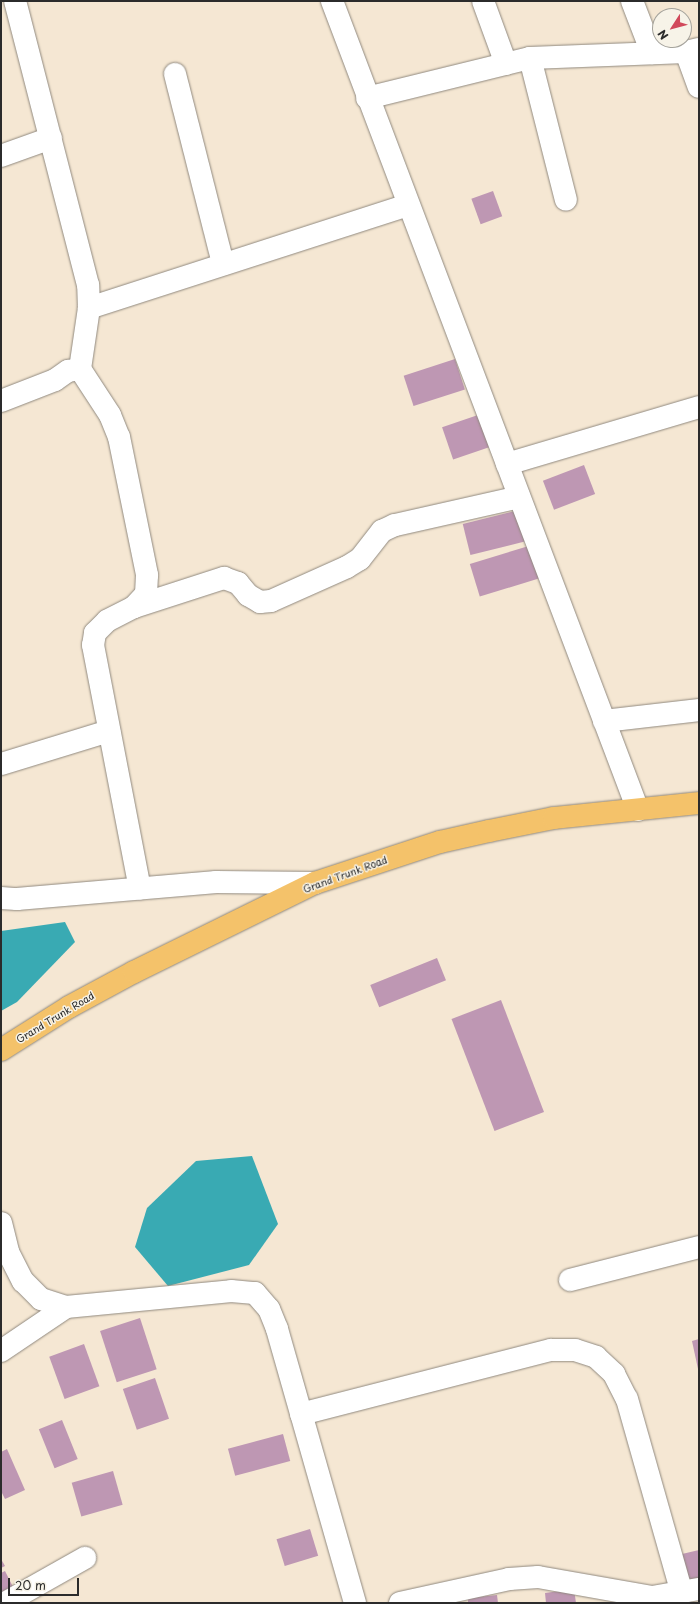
<!DOCTYPE html>
<style>
body{margin:0}
#map{position:relative;width:700px;height:1604px;overflow:hidden;background:#f5e7d3;font-family:"Playpen Sans",sans-serif}
div>[style]{position:absolute}
[style*='--x']{left:calc(var(--x)*1px);top:calc(var(--y)*1px);width:calc(var(--w)*1px);rotate:calc(var(--a)*1deg)}
.water>*{inset:0;background:#39aab3}
.building>*{inset:0;background:#be97b3;transform-origin:0 0}
.roads{filter:drop-shadow(0 0 1px #90897f) drop-shadow(0 0 1px #90897f)}
.minor>*{height:22px;margin:-11px;padding:0 11px;transform-origin:11px;border-radius:11px;background:#fff}
.major>*{height:22px;margin:-11px;padding:0 11px;transform-origin:11px;border-radius:11px;background:#f4c26a}
span{translate:-50% -50%;white-space:nowrap;text-align:center;line-height:1.15;-webkit-text-stroke:3px #f7f3e8;paint-order:stroke}
.street-label{font-size:10px;color:#2b2b2b}
.frame{position:absolute;inset:0;border:2px solid #2b2b2b;pointer-events:none}
.north{position:absolute;left:652px;top:8px;width:40px;height:40px;box-sizing:border-box;background:#f7f3e8;border:1px solid #a5a39c;border-radius:50%;rotate:234deg;font-size:11px;font-weight:700;line-height:16px;text-align:center;color:#2b2b2b}
.north::after{content:'';display:block;margin:auto;width:14px;height:18px;background:#d1495b;clip-path:polygon(50% 0,100% 100%,50% 72%,0 100%)}
.scale{position:absolute;left:8px;top:1578px;width:71px;height:18px;box-sizing:border-box;border:2px solid #2b2b2b;border-top:0;padding-left:5px;font-size:12px;line-height:14px;white-space:nowrap;color:#2b2b2b;-webkit-text-stroke:3px #f7f3e8;paint-order:stroke}
</style>
<div id="map">
<div class="water">
<i style="clip-path:polygon(65px 922px,75px 942px,17px 1002px,1px 1011px,1px 931px)"></i>
<i style="clip-path:polygon(252px 1156px,278px 1224px,249px 1265px,168px 1286px,135px 1247px,147px 1208px,196px 1161px)"></i>
</div>
<div class="building">
<i style="left:493px;top:191px;width:27px;height:23px;rotate:70deg"></i>
<i style="left:455px;top:359px;width:32px;height:54px;rotate:72deg"></i>
<i style="left:478px;top:415px;width:34px;height:38px;rotate:71deg"></i>
<i style="left:584px;top:465px;width:31px;height:44px;rotate:69deg"></i>
<i style="left:519px;top:510px;width:32px;height:58px;rotate:76deg"></i>
<i style="left:532px;top:545px;width:34px;height:65px;rotate:73deg"></i>
<i style="left:437px;top:958px;width:24px;height:72px;rotate:68deg"></i>
<i style="left:501px;top:1000px;width:120px;height:53px;rotate:69deg"></i>
<i style="left:140px;top:1318px;width:54px;height:42px;rotate:72deg"></i>
<i style="clip-path:polygon(699px 1339px,699px 1369px,698px 1369px,692px 1341px)"></i>
<i style="left:84px;top:1344px;width:45px;height:37px;rotate:70deg"></i>
<i style="left:155px;top:1378px;width:43px;height:34px;rotate:71deg"></i>
<i style="left:62px;top:1420px;width:42px;height:25px;rotate:68deg"></i>
<i style="left:283px;top:1434px;width:28px;height:57px;rotate:75deg"></i>
<i style="clip-path:polygon(7px 1449px,25px 1490px,5px 1499px,1px 1491px,1px 1452px)"></i>
<i style="left:113px;top:1471px;width:35px;height:43px;rotate:74deg"></i>
<i style="left:310px;top:1529px;width:28px;height:35px;rotate:73deg"></i>
<i style="clip-path:polygon(699px 1550px,699px 1583px,689px 1585px,682px 1554px)"></i>
<i style="clip-path:polygon(1px 1559px,5px 1566px,1px 1568px)"></i>
<i style="clip-path:polygon(5px 1571px,15px 1591px,1px 1599px,1px 1573px)"></i>
<i style="clip-path:polygon(574px 1589px,576px 1603px,546px 1603px,545px 1593px)"></i>
<i style="clip-path:polygon(497px 1595px,498px 1603px,468px 1603px,468px 1598px)"></i>
</div>
<div class="roads">
<div class="minor">
<i style="--x:332;--y:1;--w:865;--a:69.28"></i>
<i style="--x:483;--y:1;--w:67;--a:69.9"></i>
<i style="--x:632;--y:1;--w:56;--a:69"></i>
<i style="--x:686;--y:52;--w:37;--a:70"></i>
<i style="--x:530;--y:58;--w:146;--a:75.8"></i>
<i style="--x:175;--y:74;--w:196;--a:75.8"></i>
<i style="--x:367;--y:98;--w:168;--a:-13.8"></i>
<i style="--x:530;--y:58;--w:156;--a:-2.2"></i>
<i style="--x:686;--y:52;--w:13;--a:-13"></i>
<i style="--x:1;--y:156;--w:53;--a:-19.8"></i>
<i style="--x:89;--y:308;--w:334;--a:-17.9"></i>
<i style="--x:80;--y:369;--w:55;--a:56.9"></i>
<i style="--x:110;--y:415;--w:24;--a:68"></i>
<i style="--x:119;--y:437;--w:141;--a:78.5"></i>
<i style="--x:147;--y:575;--w:19;--a:93"></i>
<i style="--x:146;--y:594;--w:18;--a:133"></i>
<i style="--x:134;--y:607;--w:30;--a:153"></i>
<i style="--x:107;--y:621;--w:17;--a:135"></i>
<i style="--x:95;--y:633;--w:12;--a:99"></i>
<i style="--x:93;--y:645;--w:248;--a:79.1"></i>
<i style="--x:1;--y:401;--w:58;--a:-21.3"></i>
<i style="--x:55;--y:380;--w:16;--a:-35"></i>
<i style="--x:68;--y:371;--w:12;--a:-9"></i>
<i style="--x:80;--y:369;--w:62;--a:-81.6"></i>
<i style="--x:89;--y:308;--w:23;--a:-92"></i>
<i style="--x:88;--y:285;--w:293;--a:-104.4"></i>
<i style="--x:507;--y:464;--w:200;--a:-16.5"></i>
<i style="--x:134;--y:607;--w:95;--a:-17.9"></i>
<i style="--x:224;--y:578;--w:15;--a:20"></i>
<i style="--x:238;--y:583;--w:16;--a:50"></i>
<i style="--x:248;--y:595;--w:14;--a:30"></i>
<i style="--x:260;--y:602;--w:11;--a:-5"></i>
<i style="--x:271;--y:601;--w:83;--a:-24.1"></i>
<i style="--x:347;--y:567;--w:15;--a:-32"></i>
<i style="--x:360;--y:559;--w:36;--a:-52"></i>
<i style="--x:382;--y:531;--w:14;--a:-25"></i>
<i style="--x:395;--y:525;--w:127;--a:-12.7"></i>
<i style="--x:604;--y:721;--w:96;--a:-6.6"></i>
<i style="--x:1;--y:764;--w:113;--a:-17"></i>
<i style="--x:1;--y:898;--w:16;--a:4"></i>
<i style="--x:17;--y:899;--w:200;--a:-4.9"></i>
<i style="--x:216;--y:882;--w:99;--a:0.6"></i>
<i style="--x:1;--y:1223;--w:30;--a:76"></i>
<i style="--x:8;--y:1252;--w:33;--a:63"></i>
<i style="--x:23;--y:1281;--w:25;--a:45"></i>
<i style="--x:41;--y:1299;--w:26;--a:18"></i>
<i style="--x:66;--y:1307;--w:166;--a:-5.5"></i>
<i style="--x:231;--y:1291;--w:24;--a:5"></i>
<i style="--x:255;--y:1293;--w:21;--a:49"></i>
<i style="--x:269;--y:1309;--w:22;--a:68"></i>
<i style="--x:277;--y:1329;--w:285;--a:74.1"></i>
<i style="--x:570;--y:1280;--w:133;--a:-14.3"></i>
<i style="--x:1;--y:1351;--w:78;--a:-34.1"></i>
<i style="--x:301;--y:1414;--w:258;--a:-14.4"></i>
<i style="--x:551;--y:1350;--w:24;--a:0"></i>
<i style="--x:575;--y:1350;--w:22;--a:18"></i>
<i style="--x:596;--y:1357;--w:25;--a:43"></i>
<i style="--x:614;--y:1374;--w:28;--a:63"></i>
<i style="--x:627;--y:1399;--w:202;--a:74.2"></i>
<i style="--x:5;--y:1603;--w:92;--a:-29.4"></i>
<i style="--x:400;--y:1603;--w:112;--a:-12.4"></i>
<i style="--x:509;--y:1579;--w:29;--a:-4"></i>
<i style="--x:538;--y:1577;--w:116;--a:10"></i>
<i style="--x:652;--y:1597;--w:48;--a:-9.7"></i>
</div>
<div class="major">
<i style="--x:1;--y:1050;--w:80;--a:-32.3"></i>
<i style="--x:69;--y:1007;--w:74;--a:-28.3"></i>
<i style="--x:134;--y:972;--w:202;--a:-26.2"></i>
<i style="--x:315;--y:883;--w:132;--a:-18.2"></i>
<i style="--x:440;--y:842;--w:50;--a:-12.7"></i>
<i style="--x:489;--y:831;--w:66;--a:-11.3"></i>
<i style="--x:554;--y:818;--w:146;--a:-5.9"></i>
</div>
</div>
<div class="street-label">
<span style="left:345px;top:874px;rotate:-20deg">Grand Trunk Road</span>
<span style="left:55px;top:1017px;rotate:-31deg">Grand Trunk Road</span>
</div>
<div class="frame"></div>
<div class="north">N</div>
<div class="scale">20 m</div>
</div>
